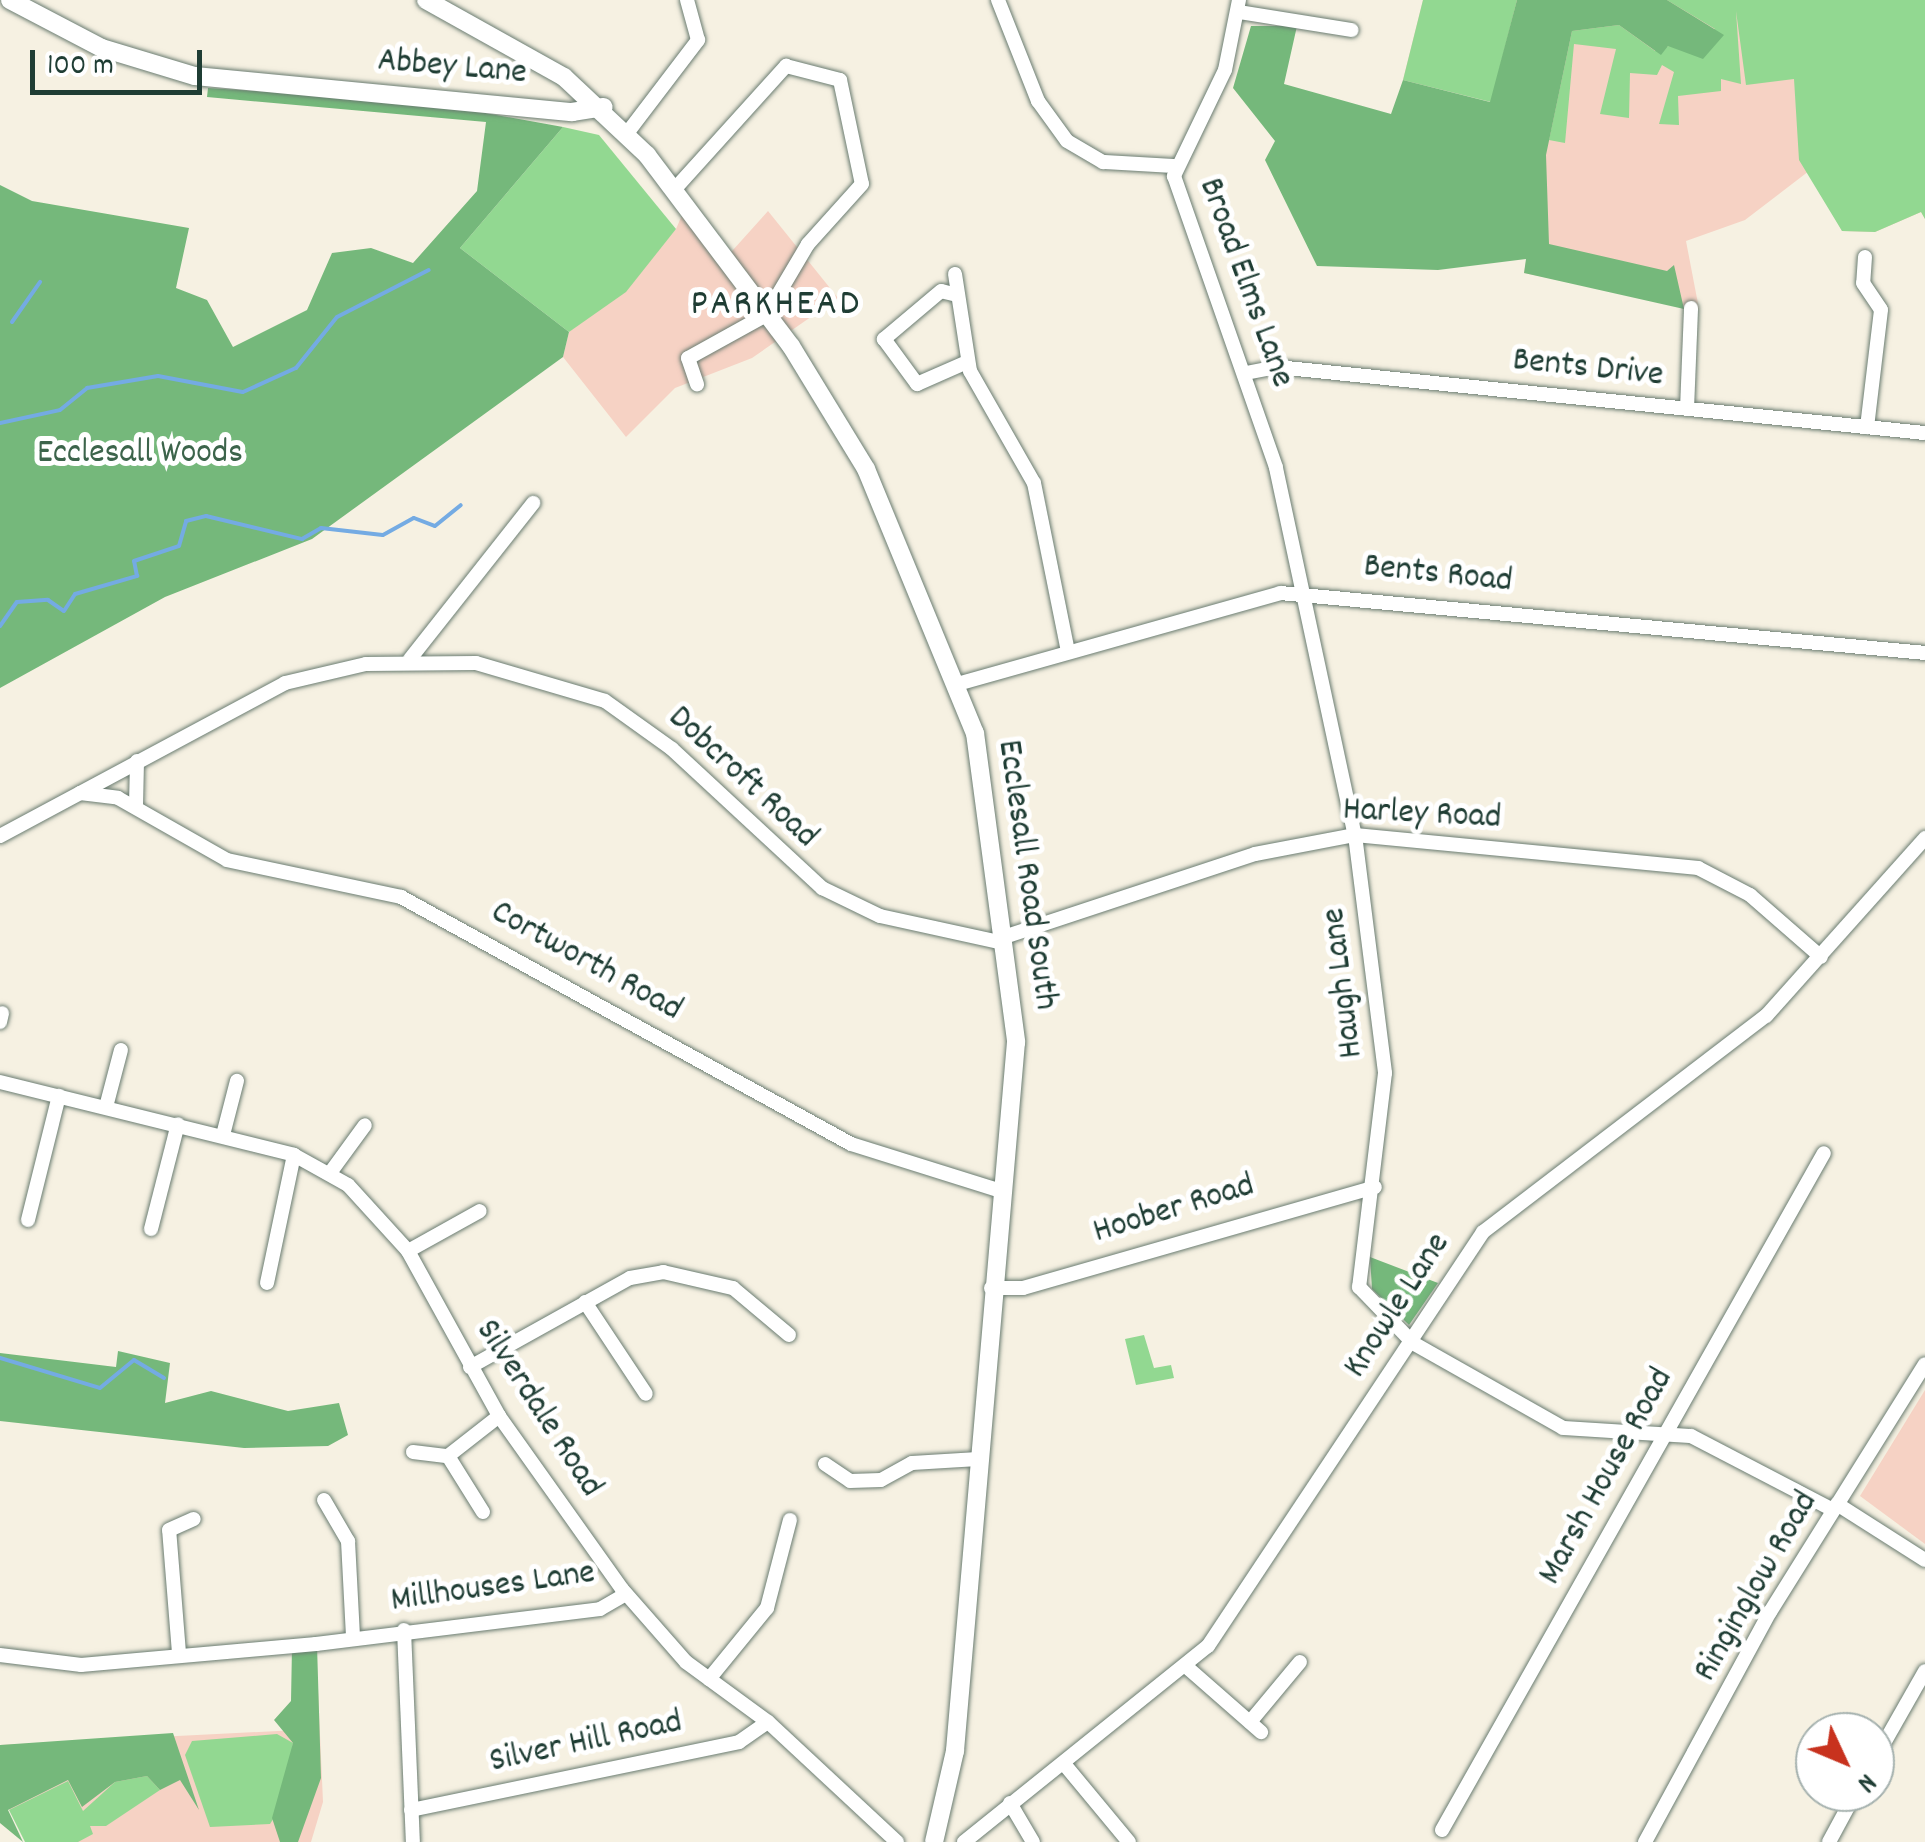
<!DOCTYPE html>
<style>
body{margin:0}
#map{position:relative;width:1925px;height:1842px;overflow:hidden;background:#f6f1e2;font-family:Dekko,sans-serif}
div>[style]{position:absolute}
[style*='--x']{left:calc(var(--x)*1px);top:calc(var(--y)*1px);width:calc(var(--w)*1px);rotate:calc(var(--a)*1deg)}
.built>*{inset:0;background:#f6d2c4}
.green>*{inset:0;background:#92d891}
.forest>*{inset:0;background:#75b87b}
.stream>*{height:4px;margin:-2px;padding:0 2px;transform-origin:2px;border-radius:2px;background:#74abe3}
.roads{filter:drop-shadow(0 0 2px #6a7c71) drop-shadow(0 0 2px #6a7c71)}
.minor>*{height:14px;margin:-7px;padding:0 7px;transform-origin:7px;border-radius:7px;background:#fff}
.major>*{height:18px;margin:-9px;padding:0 9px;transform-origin:9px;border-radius:9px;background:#fff}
span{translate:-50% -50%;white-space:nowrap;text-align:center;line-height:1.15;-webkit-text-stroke:10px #fff;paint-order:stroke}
.street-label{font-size:35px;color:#1f3d34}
.park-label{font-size:35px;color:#3c644b}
.neighbourhood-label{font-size:38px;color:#1f3d34;letter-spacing:2.5px}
.north{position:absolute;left:1795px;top:1712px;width:100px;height:100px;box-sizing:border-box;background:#fff;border:2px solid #a5b1ae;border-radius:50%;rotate:134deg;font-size:28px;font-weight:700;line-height:40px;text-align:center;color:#1f3d34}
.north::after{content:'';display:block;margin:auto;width:35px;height:45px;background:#c8321e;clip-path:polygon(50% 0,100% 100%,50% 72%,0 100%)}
.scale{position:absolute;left:30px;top:50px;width:172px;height:45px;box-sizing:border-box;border:5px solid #1f3d34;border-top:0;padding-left:12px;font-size:30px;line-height:35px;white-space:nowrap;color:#1f3d34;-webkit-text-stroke:8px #fff;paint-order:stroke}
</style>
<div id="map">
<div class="built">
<i style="clip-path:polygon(1423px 0,1925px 0,1925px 219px,1921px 212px,1875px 232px,1842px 231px,1809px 171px,1745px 220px,1686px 241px,1699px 309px,1524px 273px,1552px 117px,1403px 80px)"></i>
<i style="clip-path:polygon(685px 208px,724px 260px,768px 211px,838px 298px,752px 358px,675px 388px,626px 437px,563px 357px,569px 332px,676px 229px)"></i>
<i style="clip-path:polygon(1925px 1390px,1925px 1544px,1860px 1496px)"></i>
<i style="clip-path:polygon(316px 1644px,323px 1802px,311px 1842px,28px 1842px,0 1793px,0 1745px,297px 1730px)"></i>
</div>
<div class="green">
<i style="clip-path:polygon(1423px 0,1517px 0,1491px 102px,1403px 80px)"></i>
<i style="clip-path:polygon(1667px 0,1925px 0,1925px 219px,1921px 212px,1875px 232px,1842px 231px,1799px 160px,1794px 79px,1746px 85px,1736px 11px,1741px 84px,1721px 79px,1721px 91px,1678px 96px,1679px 125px,1659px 124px,1674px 72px,1662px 65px,1657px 75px,1630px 73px,1629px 118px,1600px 114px,1616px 49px,1574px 44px,1565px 143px,1549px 140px,1572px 31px,1619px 25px,1655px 51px,1715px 29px)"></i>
<i style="clip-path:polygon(563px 127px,599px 135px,676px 229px,626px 292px,569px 332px,460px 248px)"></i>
<i style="clip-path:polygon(1144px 1335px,1154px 1368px,1171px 1365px,1174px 1378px,1136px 1385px,1125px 1339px)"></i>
<i style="clip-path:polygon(277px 1734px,293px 1743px,284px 1802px,270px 1824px,210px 1827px,185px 1755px,192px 1741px)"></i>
<i style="clip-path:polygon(147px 1776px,160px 1790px,106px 1826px,90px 1826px,93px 1834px,78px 1842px,25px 1842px,9px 1810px,68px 1781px,83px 1811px,115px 1782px)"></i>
</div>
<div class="forest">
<i style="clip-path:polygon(1517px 0,1667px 0,1724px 35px,1703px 59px,1668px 46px,1661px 55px,1619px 25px,1572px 31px,1546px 155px,1549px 244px,1667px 271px,1674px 265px,1684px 309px,1524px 273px,1526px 259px,1438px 270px,1317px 266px,1265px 160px,1275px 141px,1233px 88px,1251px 26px,1297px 26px,1284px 84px,1391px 114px,1403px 80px,1490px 102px)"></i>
<i style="clip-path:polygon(208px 88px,425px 102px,563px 127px,460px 248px,569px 332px,563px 357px,312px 539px,165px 597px,0 688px,0 185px,32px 201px,189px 228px,176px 288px,207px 300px,233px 347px,307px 310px,332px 253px,371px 248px,413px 263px,477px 191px,486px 122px,207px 97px)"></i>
<i style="clip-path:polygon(1370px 1257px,1438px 1283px,1409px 1325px,1372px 1289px)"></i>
<i style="clip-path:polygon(118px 1351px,170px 1363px,165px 1403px,211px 1391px,288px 1411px,339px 1403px,348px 1435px,328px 1446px,244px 1448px,0 1421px,0 1353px,116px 1367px)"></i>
<i style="clip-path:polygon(317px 1645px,321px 1778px,298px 1842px,280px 1842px,272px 1818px,293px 1743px,274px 1720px,291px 1701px,292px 1647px)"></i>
<i style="clip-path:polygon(173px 1733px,199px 1810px,180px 1780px,160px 1790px,147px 1776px,115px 1782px,82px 1807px,68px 1780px,8px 1810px,23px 1842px,0 1823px,0 1745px)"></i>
</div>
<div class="stream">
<i style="--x:12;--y:322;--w:49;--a:-55"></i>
<i style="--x:0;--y:423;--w:61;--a:-12.2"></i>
<i style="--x:60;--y:410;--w:35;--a:-39"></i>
<i style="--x:87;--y:388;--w:72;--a:-9.6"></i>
<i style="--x:158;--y:376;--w:86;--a:10.7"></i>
<i style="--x:243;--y:392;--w:58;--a:-24.4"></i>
<i style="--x:296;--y:368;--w:65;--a:-51.2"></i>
<i style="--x:337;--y:317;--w:103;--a:-27.1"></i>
<i style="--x:0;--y:626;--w:29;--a:-55"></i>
<i style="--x:17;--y:602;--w:31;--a:-4"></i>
<i style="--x:48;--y:600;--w:19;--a:35"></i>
<i style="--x:64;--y:611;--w:20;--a:-57"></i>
<i style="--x:75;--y:594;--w:65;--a:-16.2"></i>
<i style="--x:137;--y:576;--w:15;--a:-101"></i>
<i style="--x:134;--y:561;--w:47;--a:-18.4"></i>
<i style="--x:179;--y:546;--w:26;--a:-74"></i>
<i style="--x:186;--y:521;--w:21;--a:-14"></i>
<i style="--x:206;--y:516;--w:99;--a:13.5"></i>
<i style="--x:302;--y:539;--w:22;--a:-30"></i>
<i style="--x:321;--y:528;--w:62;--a:6.4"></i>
<i style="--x:383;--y:535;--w:35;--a:-29"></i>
<i style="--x:414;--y:518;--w:22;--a:21"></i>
<i style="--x:435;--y:526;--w:33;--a:-39"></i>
<i style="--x:0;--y:1358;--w:104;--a:16.7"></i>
<i style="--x:100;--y:1388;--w:44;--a:-39.5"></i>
<i style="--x:134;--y:1360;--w:35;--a:31"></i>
</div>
<div class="roads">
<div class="minor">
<i style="--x:998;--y:0;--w:109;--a:68.4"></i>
<i style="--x:1038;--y:101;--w:49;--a:54.1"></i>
<i style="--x:1067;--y:141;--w:42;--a:30.3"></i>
<i style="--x:1103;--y:162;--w:72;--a:3.2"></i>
<i style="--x:1239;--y:0;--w:71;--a:101.3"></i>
<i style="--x:1225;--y:70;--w:118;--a:115.7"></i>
<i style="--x:1174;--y:176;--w:309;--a:70.7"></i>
<i style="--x:1276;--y:468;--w:375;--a:77.9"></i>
<i style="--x:1355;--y:835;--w:240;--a:82.8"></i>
<i style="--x:1385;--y:1073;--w:216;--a:96.9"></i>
<i style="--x:1359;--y:1287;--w:78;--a:46"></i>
<i style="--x:1413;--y:1343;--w:172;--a:29.5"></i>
<i style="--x:1563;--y:1428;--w:128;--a:3.6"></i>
<i style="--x:1691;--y:1436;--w:160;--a:27.5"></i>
<i style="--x:1239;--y:12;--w:114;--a:9.1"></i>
<i style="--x:628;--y:132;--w:116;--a:-52.7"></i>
<i style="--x:698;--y:40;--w:41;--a:-105.4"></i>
<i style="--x:673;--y:191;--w:169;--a:-47.9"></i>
<i style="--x:786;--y:66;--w:56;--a:14.5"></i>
<i style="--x:840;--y:80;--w:106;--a:78.1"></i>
<i style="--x:862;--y:184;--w:81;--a:132"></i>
<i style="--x:808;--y:244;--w:82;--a:120.6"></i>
<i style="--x:766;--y:315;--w:89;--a:151.1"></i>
<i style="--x:688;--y:358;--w:28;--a:71"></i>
<i style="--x:1865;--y:257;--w:26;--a:94"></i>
<i style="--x:1863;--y:283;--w:32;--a:56"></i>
<i style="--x:1881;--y:310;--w:118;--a:96.8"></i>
<i style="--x:955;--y:274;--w:98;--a:81.2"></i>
<i style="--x:970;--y:371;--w:129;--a:60.3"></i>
<i style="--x:1034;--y:483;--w:167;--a:78.6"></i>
<i style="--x:957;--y:295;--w:16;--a:-166"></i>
<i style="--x:941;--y:291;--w:75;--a:139.9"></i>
<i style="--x:884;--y:339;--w:56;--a:53.7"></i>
<i style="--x:917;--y:384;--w:55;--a:-23.7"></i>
<i style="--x:1246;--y:373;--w:32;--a:-11"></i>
<i style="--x:1277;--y:367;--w:651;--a:5.82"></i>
<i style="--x:1687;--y:409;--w:101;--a:-87.7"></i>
<i style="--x:410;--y:659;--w:199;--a:-51.7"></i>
<i style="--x:957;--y:684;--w:336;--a:-15.7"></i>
<i style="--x:1280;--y:593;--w:648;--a:5.31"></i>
<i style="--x:80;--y:793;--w:38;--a:7"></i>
<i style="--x:118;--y:798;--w:125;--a:29.6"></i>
<i style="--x:227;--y:860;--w:178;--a:12"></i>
<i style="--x:401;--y:897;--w:513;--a:28.76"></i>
<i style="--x:851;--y:1144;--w:157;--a:17.4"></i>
<i style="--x:136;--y:806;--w:45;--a:-88.7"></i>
<i style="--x:0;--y:836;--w:323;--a:-28.2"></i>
<i style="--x:285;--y:683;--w:83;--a:-13.2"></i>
<i style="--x:366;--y:664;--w:110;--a:-0.5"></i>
<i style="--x:476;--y:663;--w:134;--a:16.4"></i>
<i style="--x:605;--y:701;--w:82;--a:35.6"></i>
<i style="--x:672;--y:749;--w:205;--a:42.8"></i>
<i style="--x:822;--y:888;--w:64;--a:25.8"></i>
<i style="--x:880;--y:916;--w:127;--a:12.3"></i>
<i style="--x:1004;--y:937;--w:264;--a:-18.3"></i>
<i style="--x:1255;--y:854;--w:102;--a:-10.8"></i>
<i style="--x:1355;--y:835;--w:345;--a:5.5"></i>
<i style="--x:1698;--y:868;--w:59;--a:27.4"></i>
<i style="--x:1750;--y:895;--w:94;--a:41.1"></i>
<i style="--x:0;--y:1022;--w:9;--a:-77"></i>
<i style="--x:0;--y:1082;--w:303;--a:13.9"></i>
<i style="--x:294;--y:1155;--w:62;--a:29.1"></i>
<i style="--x:348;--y:1185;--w:89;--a:47.7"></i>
<i style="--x:408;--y:1251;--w:188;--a:61.1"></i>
<i style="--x:499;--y:1416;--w:212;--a:54.6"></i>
<i style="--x:622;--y:1589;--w:97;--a:48.8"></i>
<i style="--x:686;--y:1662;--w:102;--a:36.2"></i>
<i style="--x:768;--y:1722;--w:176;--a:42.9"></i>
<i style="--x:106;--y:1107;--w:59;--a:-75.3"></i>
<i style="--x:223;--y:1135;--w:56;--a:-75.5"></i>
<i style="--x:330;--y:1173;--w:59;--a:-53.9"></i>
<i style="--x:28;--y:1220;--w:128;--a:-76"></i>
<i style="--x:151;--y:1229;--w:108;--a:-75.6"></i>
<i style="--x:408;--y:1251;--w:82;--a:-29.1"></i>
<i style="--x:267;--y:1283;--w:131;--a:-78.1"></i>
<i style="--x:991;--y:1288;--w:32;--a:0"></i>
<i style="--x:1023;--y:1288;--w:366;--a:-16"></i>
<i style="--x:585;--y:1302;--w:110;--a:56.5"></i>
<i style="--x:470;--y:1367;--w:183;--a:-29.1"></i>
<i style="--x:630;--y:1278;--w:34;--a:-10"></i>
<i style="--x:663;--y:1272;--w:72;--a:12.9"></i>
<i style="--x:733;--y:1288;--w:73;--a:40"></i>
<i style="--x:413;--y:1452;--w:35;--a:7"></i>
<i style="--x:448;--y:1456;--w:66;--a:58"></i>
<i style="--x:448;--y:1456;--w:65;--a:-38.1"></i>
<i style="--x:825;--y:1464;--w:30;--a:34"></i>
<i style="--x:850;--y:1481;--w:31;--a:-2"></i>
<i style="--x:881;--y:1480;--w:35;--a:-29"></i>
<i style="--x:912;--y:1463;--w:66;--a:-3.5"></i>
<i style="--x:324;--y:1500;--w:48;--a:59.7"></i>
<i style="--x:348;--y:1541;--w:96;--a:87"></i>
<i style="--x:1837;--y:1504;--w:104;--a:32.5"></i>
<i style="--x:404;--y:1630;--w:212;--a:87.6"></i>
<i style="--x:179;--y:1653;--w:123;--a:-94.6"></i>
<i style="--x:169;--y:1530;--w:27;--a:-24"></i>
<i style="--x:0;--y:1655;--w:82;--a:7"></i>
<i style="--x:81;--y:1665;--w:236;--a:-5.1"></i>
<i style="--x:316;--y:1644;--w:286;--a:-7"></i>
<i style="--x:600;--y:1609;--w:30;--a:-30"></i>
<i style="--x:1189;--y:1669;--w:96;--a:41.2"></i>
<i style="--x:709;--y:1679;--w:92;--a:-50.8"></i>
<i style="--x:767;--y:1608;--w:91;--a:-75.4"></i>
<i style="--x:1250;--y:1722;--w:78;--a:-50.2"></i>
<i style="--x:1875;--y:1759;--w:101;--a:-60.4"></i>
<i style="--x:1065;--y:1765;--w:100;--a:50.3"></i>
<i style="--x:1010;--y:1803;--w:45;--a:59.5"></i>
<i style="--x:411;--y:1810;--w:335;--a:-11.7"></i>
<i style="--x:739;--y:1742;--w:35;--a:-35"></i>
<i style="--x:1442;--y:1830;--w:777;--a:-60.57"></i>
<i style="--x:964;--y:1842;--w:313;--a:-38.8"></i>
<i style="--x:1208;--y:1646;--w:497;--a:-56.4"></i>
<i style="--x:1483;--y:1232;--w:356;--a:-37.4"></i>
<i style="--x:1766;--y:1016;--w:239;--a:-48.2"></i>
<i style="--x:1645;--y:1842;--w:262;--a:-61.5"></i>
<i style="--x:1770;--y:1612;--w:292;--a:-58"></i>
<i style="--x:1829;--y:1842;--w:57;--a:-61.6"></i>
</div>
<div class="major">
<i style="--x:10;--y:0;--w:104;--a:27.6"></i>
<i style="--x:102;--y:48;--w:97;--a:16.8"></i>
<i style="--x:195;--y:76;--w:379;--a:5.5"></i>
<i style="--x:572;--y:112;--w:32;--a:-9"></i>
<i style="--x:426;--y:0;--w:158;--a:29.2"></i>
<i style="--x:564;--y:77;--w:114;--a:43.2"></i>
<i style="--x:647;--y:155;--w:239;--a:53"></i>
<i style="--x:791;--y:346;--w:144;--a:58.6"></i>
<i style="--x:866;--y:469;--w:286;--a:67.6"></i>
<i style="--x:975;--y:733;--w:312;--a:82.4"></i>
<i style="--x:1016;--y:1042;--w:712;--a:94.92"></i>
<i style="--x:955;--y:1751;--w:93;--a:103"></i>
</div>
</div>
<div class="street-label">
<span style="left:452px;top:68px;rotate:5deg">Abbey Lane</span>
<span style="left:1245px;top:283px;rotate:70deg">Broad Elms Lane</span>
<span style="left:1588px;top:369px;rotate:6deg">Bents Drive</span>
<span style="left:1438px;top:575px;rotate:6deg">Bents Road</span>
<span style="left:742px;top:778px;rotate:43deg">Dobcroft Road</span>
<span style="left:1422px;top:815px;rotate:3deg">Harley Road</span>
<span style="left:1026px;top:875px;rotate:82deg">Ecclesall Road South</span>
<span style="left:586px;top:962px;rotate:29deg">Cortworth Road</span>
<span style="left:1344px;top:983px;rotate:-97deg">Haugh Lane</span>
<span style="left:1174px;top:1210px;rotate:-17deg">Hoober Road</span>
<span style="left:1398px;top:1306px;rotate:-57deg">Knowle Lane</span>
<span style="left:538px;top:1409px;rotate:57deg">Silverdale Road</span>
<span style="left:1607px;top:1477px;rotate:-61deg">Marsh House Road</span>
<span style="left:1757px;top:1587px;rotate:-60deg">Ringinglow Road</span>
<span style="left:493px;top:1588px;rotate:-8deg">Millhouses Lane</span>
<span style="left:586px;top:1743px;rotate:-12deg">Silver Hill Road</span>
</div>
<div class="park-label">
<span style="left:140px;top:454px">Ecclesall Woods</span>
</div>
<div class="neighbourhood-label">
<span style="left:776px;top:306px">PARKHEAD</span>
</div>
<div class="north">N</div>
<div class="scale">100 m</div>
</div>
